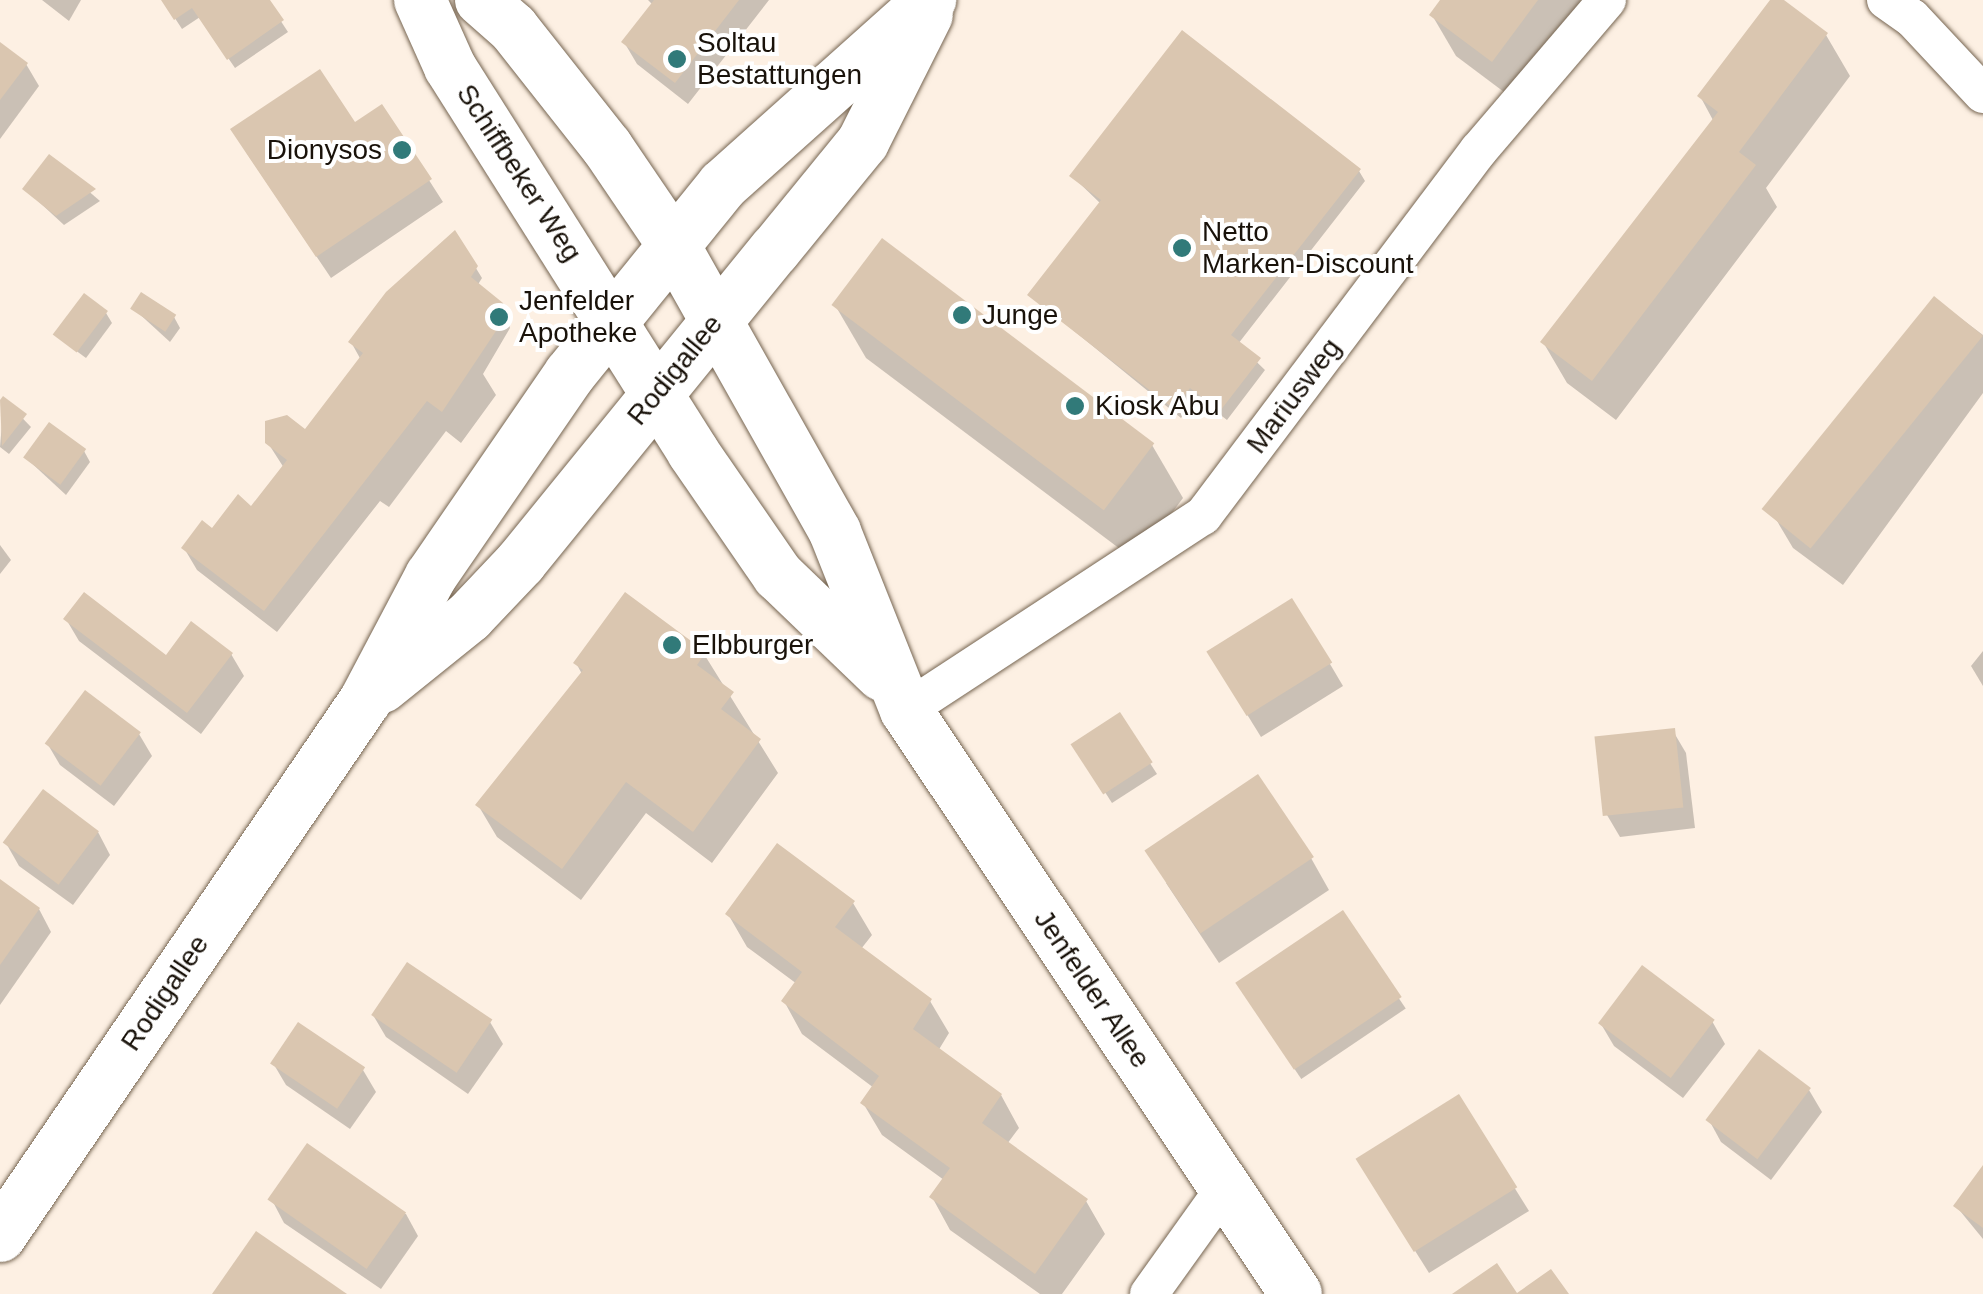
<!DOCTYPE html>
<style>
body{margin:0}
#map{position:relative;width:1983px;height:1294px;overflow:hidden;background:#fdf0e3;font-family:Helvetica,sans-serif}
div>[style]{position:absolute}
[style*='--x']{left:calc(var(--x)*1px);top:calc(var(--y)*1px);width:calc(var(--w)*1px);rotate:calc(var(--a)*1deg)}
.shadow>*{inset:0;background:#0003;transform-origin:0 0}
.building>*{inset:0;background:#dac6b0;transform-origin:0 0}
.roads{filter:drop-shadow(0 0 2px #766551) drop-shadow(0 0 2px #766551)}
.minor>*{height:38px;margin:-19px;padding:0 19px;transform-origin:19px;border-radius:19px;background:#fff}
.secondary>*{height:52px;margin:-26px;padding:0 26px;transform-origin:26px;border-radius:26px;background:#fff}
.dots>*{width:28px;height:28px;translate:-50% -50%;box-sizing:border-box;border:5px solid #fff;border-radius:50%}
span{translate:-50% -50%;white-space:nowrap;text-align:center;line-height:1.15;-webkit-text-stroke:8px #fff;paint-order:stroke}
.poi-label{font-size:28px;color:#19120a}
.left{translate:0 -50%;text-align:left}
.right{translate:-100% -50%;text-align:right}
.street-label{font-size:28px;color:#19120a}
</style>
<div id="map">
<div class="shadow">
<i style="clip-path:polygon(81px 0,69px 21px,42px 0)"></i>
<i style="clip-path:polygon(163px 0,267px 0,288px 32px,235px 68px,200px 17px,182px 29px)"></i>
<i style="clip-path:polygon(648px 0,769px 0,688px 104px,637px 64px,624px 42px,653px 5px)"></i>
<i style="clip-path:polygon(1443px 0,1592px 0,1516px 101px,1456px 56px,1432px 15px)"></i>
<i style="clip-path:polygon(1774px 0,1826px 35px,1850px 76px,1766px 188px,1777px 207px,1616px 420px,1567px 383px,1543px 342px,1714px 122px,1700px 96px)"></i>
<i style="clip-path:polygon(0 45px,26px 64px,39px 86px,0 139px)"></i>
<i style="clip-path:polygon(382px 107px,443px 202px,331px 278px,246px 152px,354px 126px)"></i>
<i style="clip-path:polygon(49px 157px,100px 201px,64px 225px,25px 189px)"></i>
<i style="clip-path:polygon(1359px 171px,1365px 181px,1238px 344px,1265px 370px,1227px 420px,1197px 397px,1181px 418px,1030px 295px,1101px 204px,1072px 176px)"></i>
<i style="clip-path:polygon(455px 234px,482px 278px,477px 286px,507px 316px,510px 328px,483px 374px,496px 395px,461px 443px,446px 431px,389px 507px,380px 501px,277px 632px,197px 570px,184px 548px,252px 510px,284px 468px,268px 443px,306px 432px,361px 360px,351px 342px)"></i>
<i style="clip-path:polygon(1935px 299px,1983px 335px,1983px 393px,1843px 585px,1793px 548px,1774px 516px)"></i>
<i style="clip-path:polygon(835px 305px,1152px 445px,1183px 498px,1136px 561px,866px 358px)"></i>
<i style="clip-path:polygon(134px 309px,174px 317px,180px 328px,170px 342px)"></i>
<i style="clip-path:polygon(106px 313px,112px 323px,86px 358px,56px 336px)"></i>
<i style="clip-path:polygon(4px 399px,31px 427px,9px 454px,0 447px)"></i>
<i style="clip-path:polygon(84px 451px,90px 462px,66px 495px,26px 458px)"></i>
<i style="clip-path:polygon(0 545px,11px 560px,0 574px)"></i>
<i style="clip-path:polygon(66px 619px,166px 658px,231px 654px,244px 676px,201px 734px,79px 641px)"></i>
<i style="clip-path:polygon(1983px 651px,1983px 686px,1971px 666px)"></i>
<i style="clip-path:polygon(704px 654px,778px 773px,712px 863px,646px 813px,581px 900px,497px 837px,478px 805px,582px 674px,576px 663px)"></i>
<i style="clip-path:polygon(1330px 664px,1343px 686px,1261px 737px,1222px 674px)"></i>
<i style="clip-path:polygon(1119px 715px,1157px 774px,1112px 803px,1081px 755px)"></i>
<i style="clip-path:polygon(1673px 731px,1686px 753px,1695px 828px,1620px 837px,1607px 815px)"></i>
<i style="clip-path:polygon(139px 734px,152px 756px,114px 806px,60px 765px,47px 743px)"></i>
<i style="clip-path:polygon(98px 832px,110px 855px,73px 905px,19px 866px,6px 843px)"></i>
<i style="clip-path:polygon(1311px 858px,1329px 890px,1219px 963px,1166px 883px)"></i>
<i style="clip-path:polygon(0 882px,39px 909px,51px 932px,0 1005px)"></i>
<i style="clip-path:polygon(853px 903px,872px 935px,861px 949px,930px 1001px,949px 1033px,938px 1051px,1001px 1095px,1019px 1128px,1007px 1144px,1086px 1201px,1105px 1234px,1062px 1294px,1040px 1294px,950px 1230px,932px 1197px,944px 1180px,882px 1135px,863px 1103px,874px 1088px,802px 1034px,784px 1001px,797px 984px,747px 947px,728px 914px)"></i>
<i style="left:1342px;top:914px;width:114px;height:126px;rotate:56deg"></i>
<i style="clip-path:polygon(373px 1015px,490px 1022px,503px 1044px,468px 1094px,386px 1037px)"></i>
<i style="clip-path:polygon(1712px 1021px,1725px 1044px,1683px 1098px,1614px 1046px,1601px 1024px)"></i>
<i style="clip-path:polygon(273px 1063px,363px 1070px,376px 1092px,350px 1129px,286px 1085px)"></i>
<i style="clip-path:polygon(1809px 1090px,1822px 1112px,1771px 1180px,1721px 1142px,1709px 1120px)"></i>
<i style="clip-path:polygon(1458px 1097px,1529px 1211px,1429px 1273px,1372px 1182px)"></i>
<i style="clip-path:polygon(1983px 1169px,1983px 1239px,1956px 1206px)"></i>
<i style="clip-path:polygon(272px 1200px,406px 1214px,418px 1236px,381px 1289px,284px 1223px)"></i>
</div>
<div class="building">
<i style="clip-path:polygon(161px 0,270px 0,284px 20px,227px 60px,192px 8px,174px 20px)"></i>
<i style="clip-path:polygon(654px 0,739px 0,675px 83px,621px 42px)"></i>
<i style="clip-path:polygon(1440px 0,1538px 0,1492px 62px,1429px 15px)"></i>
<i style="clip-path:polygon(1770px 0,1784px 0,1828px 33px,1739px 152px,1756px 165px,1592px 381px,1540px 342px,1718px 112px,1697px 96px)"></i>
<i style="clip-path:polygon(1182px 30px,1361px 169px,1231px 335px,1261px 358px,1220px 411px,1190px 388px,1174px 409px,1027px 295px,1101px 200px,1069px 176px)"></i>
<i style="clip-path:polygon(0 42px,28px 63px,0 100px)"></i>
<i style="clip-path:polygon(320px 69px,355px 122px,382px 104px,432px 179px,316px 257px,230px 129px)"></i>
<i style="clip-path:polygon(49px 154px,96px 189px,56px 216px,22px 189px)"></i>
<i style="clip-path:polygon(455px 230px,478px 266px,471px 277px,503px 303px,506px 316px,442px 412px,427px 401px,264px 611px,181px 548px,202px 520px,212px 528px,238px 494px,251px 506px,287px 460px,265px 443px,265px 421px,287px 415px,305px 429px,363px 353px,348px 342px,386px 292px)"></i>
<i style="left:882px;top:238px;width:341px;height:84px;rotate:37deg"></i>
<i style="left:141px;top:292px;width:42px;height:20px;rotate:33deg"></i>
<i style="left:84px;top:293px;width:30px;height:52px;rotate:37deg"></i>
<i style="left:1934px;top:296px;width:63px;height:274px;rotate:39deg"></i>
<i style="clip-path:polygon(3px 396px,27px 414px,2px 446px,0 400px)"></i>
<i style="left:49px;top:422px;width:46px;height:44px;rotate:36deg"></i>
<i style="clip-path:polygon(84px 592px,166px 655px,191px 621px,233px 653px,187px 713px,63px 619px)"></i>
<i style="clip-path:polygon(625px 592px,706px 652px,697px 665px,734px 692px,721px 709px,761px 739px,693px 832px,626px 782px,562px 869px,475px 805px,583px 670px,573px 663px)"></i>
<i style="left:1292px;top:598px;width:76px;height:101px;rotate:58deg"></i>
<i style="left:85px;top:690px;width:70px;height:67px;rotate:37deg"></i>
<i style="left:1120px;top:712px;width:60px;height:59px;rotate:57deg"></i>
<i style="left:1675px;top:728px;width:80px;height:81px;rotate:84deg"></i>
<i style="left:1258px;top:774px;width:100px;height:137px;rotate:56deg"></i>
<i style="left:43px;top:789px;width:70px;height:67px;rotate:37deg"></i>
<i style="clip-path:polygon(777px 843px,855px 901px,835px 927px,932px 999px,913px 1029px,1002px 1094px,982px 1123px,1088px 1199px,1035px 1274px,929px 1197px,950px 1168px,860px 1103px,879px 1076px,781px 1001px,802px 972px,725px 914px)"></i>
<i style="clip-path:polygon(0 879px,40px 908px,0 965px)"></i>
<i style="left:1343px;top:910px;width:105px;height:130px;rotate:56deg"></i>
<i style="left:407px;top:962px;width:103px;height:64px;rotate:34deg"></i>
<i style="left:1642px;top:965px;width:91px;height:73px;rotate:37deg"></i>
<i style="left:298px;top:1022px;width:81px;height:50px;rotate:34deg"></i>
<i style="left:1759px;top:1049px;width:65px;height:89px;rotate:37deg"></i>
<i style="left:1459px;top:1094px;width:110px;height:122px;rotate:58deg"></i>
<i style="left:307px;top:1143px;width:121px;height:69px;rotate:35deg"></i>
<i style="clip-path:polygon(1983px 1165px,1983px 1228px,1953px 1206px)"></i>
<i style="clip-path:polygon(256px 1231px,347px 1294px,212px 1294px)"></i>
<i style="clip-path:polygon(1497px 1263px,1517px 1293px,1551px 1269px,1569px 1294px,1452px 1294px)"></i>
</div>
<div class="roads">
<div class="minor">
<i style="--x:1886;--y:0;--w:32;--a:35"></i>
<i style="--x:1912;--y:18;--w:104;--a:46.9"></i>
<i style="--x:906;--y:710;--w:355;--a:-33.2"></i>
<i style="--x:1203;--y:516;--w:458;--a:-53"></i>
<i style="--x:1479;--y:150;--w:197;--a:-49.5"></i>
<i style="--x:1149;--y:1294;--w:130;--a:-54.4"></i>
</div>
<div class="secondary">
<i style="--x:420;--y:0;--w:73;--a:65.9"></i>
<i style="--x:450;--y:67;--w:455;--a:57.7"></i>
<i style="--x:693;--y:452;--w:150;--a:55.4"></i>
<i style="--x:778;--y:575;--w:144;--a:43.9"></i>
<i style="--x:481;--y:0;--w:43;--a:41.2"></i>
<i style="--x:513;--y:28;--w:152;--a:51.7"></i>
<i style="--x:607;--y:147;--w:117;--a:55.8"></i>
<i style="--x:673;--y:244;--w:330;--a:60.6"></i>
<i style="--x:835;--y:532;--w:192;--a:68.3"></i>
<i style="--x:906;--y:710;--w:702;--a:56.26"></i>
<i style="--x:382;--y:687;--w:112;--a:-38.8"></i>
<i style="--x:469;--y:617;--w:76;--a:-46.6"></i>
<i style="--x:521;--y:562;--w:402;--a:-50.9"></i>
<i style="--x:775;--y:250;--w:139;--a:-50.8"></i>
<i style="--x:863;--y:142;--w:142;--a:-63.3"></i>
<i style="--x:0;--y:1236;--w:648;--a:-55.7"></i>
<i style="--x:365;--y:701;--w:141;--a:-62.2"></i>
<i style="--x:431;--y:576;--w:245;--a:-55.5"></i>
<i style="--x:570;--y:374;--w:243;--a:-51"></i>
<i style="--x:723;--y:185;--w:278;--a:-41.8"></i>
</div>
</div>
<div class="dots">
<i style="left:677px;top:59px;background:#317a79"></i>
<i style="left:402px;top:150px;background:#317a79"></i>
<i style="left:1182px;top:248px;background:#317a79"></i>
<i style="left:962px;top:315px;background:#317a79"></i>
<i style="left:499px;top:317px;background:#317a79"></i>
<i style="left:1075px;top:406px;background:#317a79"></i>
<i style="left:672px;top:645px;background:#317a79"></i>
</div>
<div class="poi-label">
<span class="left" style="left:697px;top:59px">Soltau<br>Bestattungen</span>
<span class="right" style="left:382px;top:150px">Dionysos</span>
<span class="left" style="left:1202px;top:248px">Netto<br>Marken-Discount</span>
<span class="left" style="left:519px;top:317px">Jenfelder<br>Apotheke</span>
<span class="left" style="left:982px;top:315px">Junge</span>
<span class="left" style="left:1095px;top:406px">Kiosk Abu</span>
<span class="left" style="left:692px;top:645px">Elbburger</span>
</div>
<div class="street-label">
<span style="left:519px;top:173px;rotate:57deg">Schiffbeker Weg</span>
<span style="left:675px;top:370px;rotate:-51deg">Rodigallee</span>
<span style="left:1294px;top:396px;rotate:-53deg">Mariusweg</span>
<span style="left:1092px;top:989px;rotate:56deg">Jenfelder Allee</span>
<span style="left:165px;top:993px;rotate:-56deg">Rodigallee</span>
</div>
</div>
